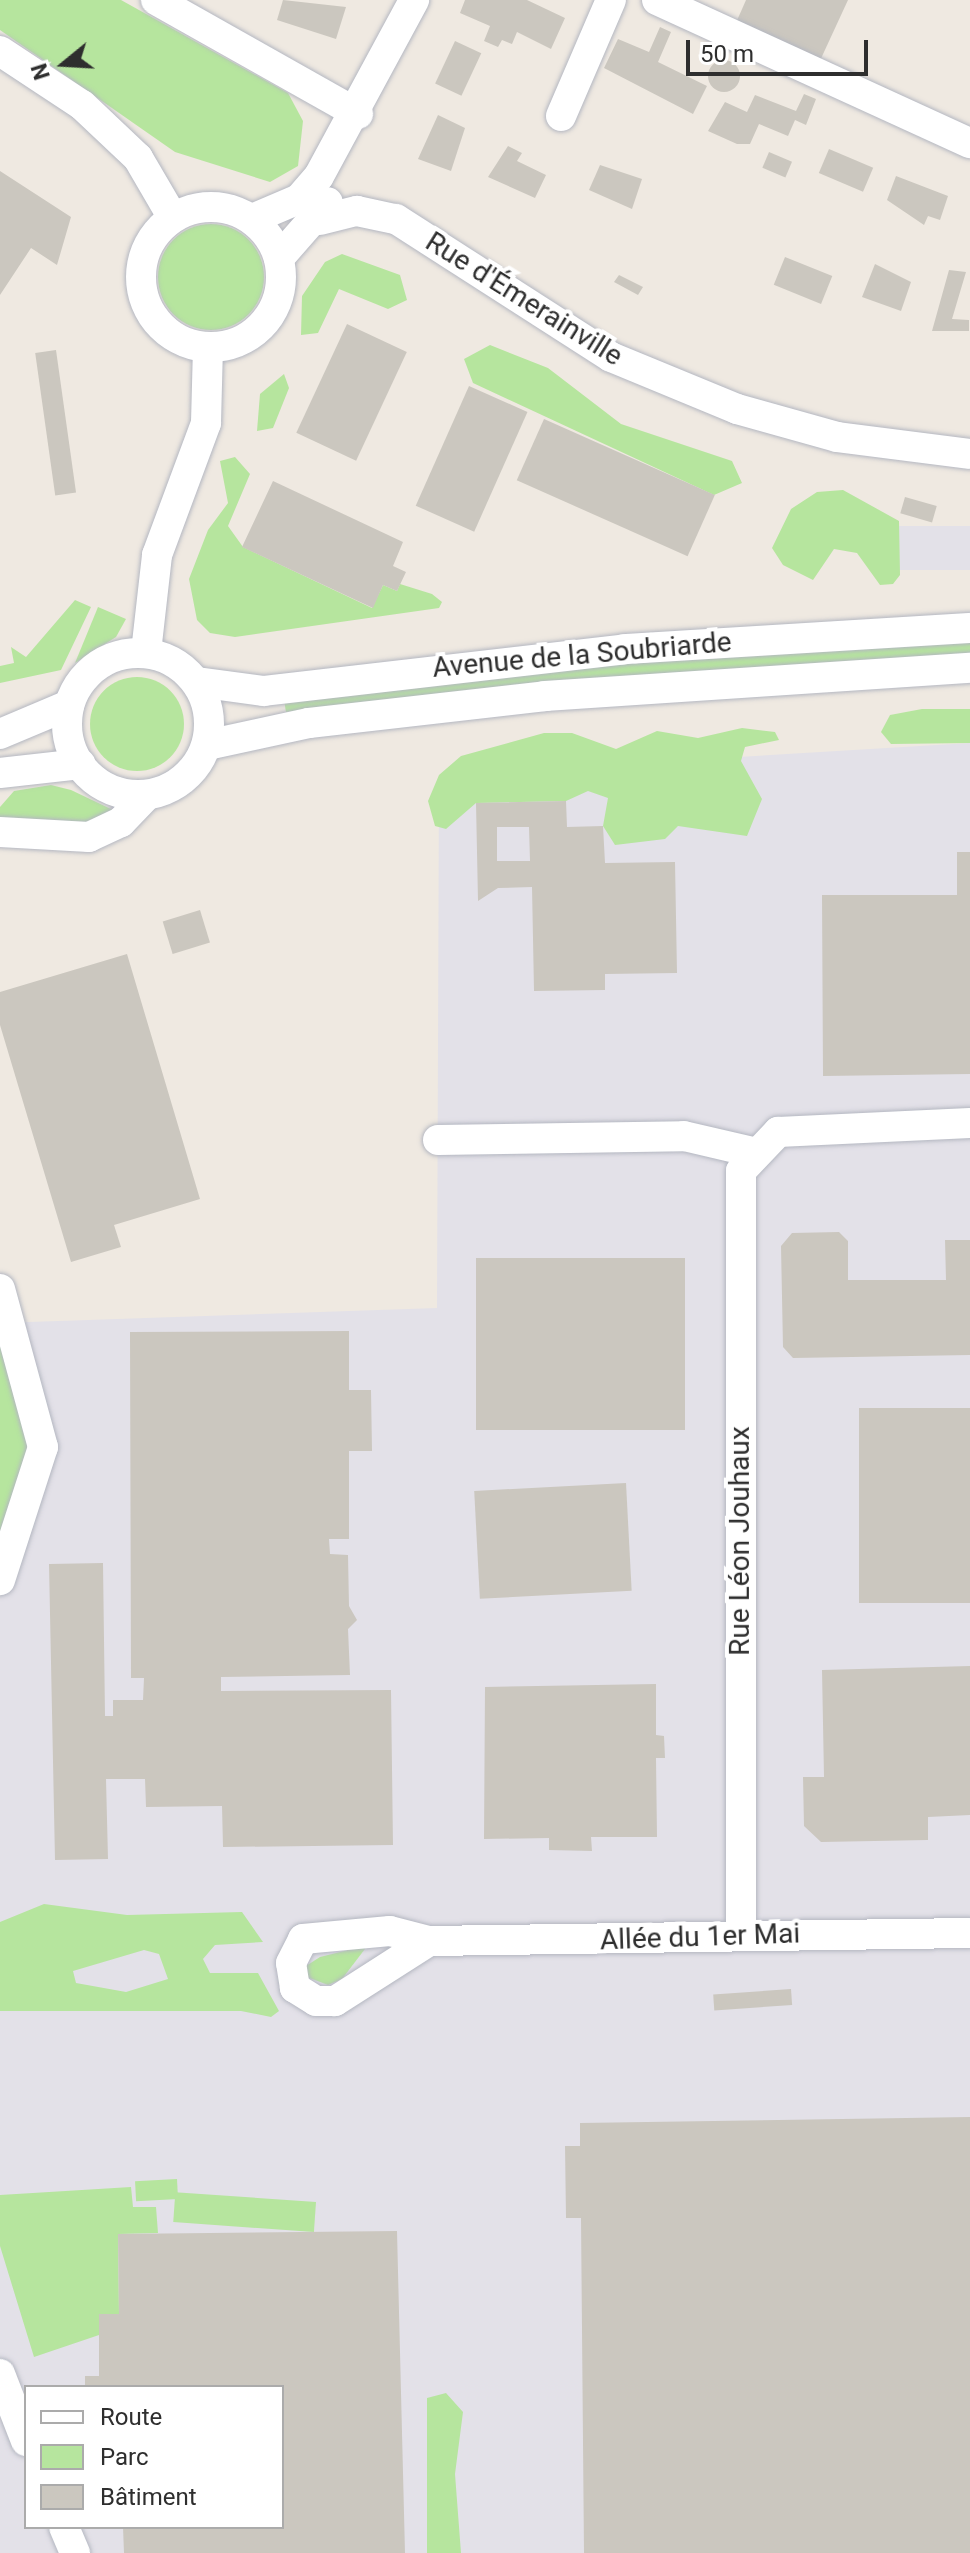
<!DOCTYPE html>
<meta charset="utf-8">
<style>
body{margin:0}
#map{position:relative;width:970px;height:2553px;overflow:hidden;background:#efe9e1;font-family:Roboto,sans-serif}
div>[style]{position:absolute}
[style*='--x']{left:calc(var(--x)*1px);top:calc(var(--y)*1px);width:calc(var(--w)*1px);rotate:calc(var(--a)*1deg)}
.industrial>*{inset:0;background:#e3e1e8;transform-origin:0 0}
.green>*{inset:0;background:#b6e59e;transform-origin:0 0}
.round{border-radius:50%}
.building>*{inset:0;background:#cbc7bf;transform-origin:0 0}
.roads{filter:drop-shadow(0 0 2px #b4b7c1) drop-shadow(0 0 2px #b4b7c1)}
.minor>*{height:30px;margin:-15px;padding:0 15px;transform-origin:15px;border-radius:15px;background:#fff}
.minor>.ring{margin:-15px;padding:0;box-sizing:content-box;background:none;border:30px solid #fff;border-radius:50%}
span{translate:-50% -50%;white-space:nowrap;text-align:center;line-height:1.15;-webkit-text-stroke:8px #fff;paint-order:stroke}
.street-label{font-size:28px;color:#2e2e2e}
.legend{position:absolute;left:24px;top:2385px;width:260px;height:144px;box-sizing:border-box;background:#fff;border:2px solid #ababab;margin:0;padding:10px 14px;list-style:none;font-size:24px;color:#2e2e2e}
.legend li{display:flex;align-items:center;gap:16px;height:40px}
.legend b{width:40px;border:2px solid #ababab}
.north{position:absolute;left:24px;top:24px;width:80px;height:80px;-webkit-text-stroke:6px #fff;paint-order:stroke;rotate:252deg;font-size:22px;font-weight:700;line-height:32px;text-align:center;color:#2e2e2e}
.north::after{content:'';display:block;margin:auto;width:28px;height:36px;background:#2e2e2e;clip-path:polygon(50% 0,100% 100%,50% 72%,0 100%)}
.scale{position:absolute;left:686px;top:40px;width:182px;height:36px;box-sizing:border-box;border:4px solid #2e2e2e;border-top:0;padding-left:10px;font-size:24px;line-height:28px;white-space:nowrap;color:#2e2e2e;-webkit-text-stroke:6px #fff;paint-order:stroke}
</style>
<div id="map">
<div class="industrial">
<i style="left:970px;top:526px;width:44px;height:71px;rotate:90deg"></i>
<i style="clip-path:polygon(evenodd,970px 743px,970px 2553px,0 2553px,0 1323px,437px 1308px,439px 775px,970px 743px,26px 2387px,282px 2387px,282px 2527px,26px 2527px,26px 2387px)"></i>
</div>
<div class="green">
<i style="clip-path:polygon(0 0,121px 0,288px 93px,303px 121px,298px 166px,270px 182px,175px 152px,0 30px)"></i>
<i class="round" style="left:158px;top:224px;width:106px;height:106px"></i>
<i style="clip-path:polygon(342px 254px,400px 275px,407px 300px,388px 309px,339px 289px,318px 333px,301px 335px,302px 296px,325px 262px)"></i>
<i style="clip-path:polygon(490px 345px,548px 368px,621px 424px,732px 461px,742px 483px,714px 495px,473px 383px,464px 359px)"></i>
<i style="clip-path:polygon(284px 374px,289px 388px,273px 428px,257px 431px,260px 394px)"></i>
<i style="clip-path:polygon(235px 457px,250px 474px,228px 526px,243px 547px,372px 608px,383px 585px,397px 591px,400px 584px,432px 594px,442px 602px,439px 608px,235px 637px,210px 633px,197px 620px,189px 579px,208px 530px,228px 503px,220px 461px)"></i>
<i style="clip-path:polygon(843px 490px,899px 521px,900px 575px,893px 584px,880px 585px,857px 553px,834px 549px,813px 580px,783px 565px,772px 548px,791px 509px,817px 492px)"></i>
<i style="clip-path:polygon(75px 600px,91px 607px,61px 670px,0 683px,0 666px,14px 663px,11px 647px,26px 657px)"></i>
<i style="clip-path:polygon(98px 607px,126px 619px,116px 637px,75px 663px)"></i>
<i style="clip-path:polygon(970px 642px,970px 654px,610px 677px,286px 712px,284px 700px,610px 664px)"></i>
<i class="round" style="left:90px;top:677px;width:94px;height:94px"></i>
<i style="clip-path:polygon(922px 709px,970px 709px,970px 743px,891px 744px,881px 732px,890px 715px)"></i>
<i style="clip-path:polygon(742px 728px,775px 732px,779px 740px,745px 747px,741px 761px,762px 799px,747px 836px,678px 826px,665px 839px,615px 845px,603px 826px,608px 798px,588px 791px,566px 801px,476px 803px,446px 829px,435px 826px,428px 801px,439px 775px,461px 756px,544px 733px,572px 733px,616px 749px,657px 731px,698px 738px)"></i>
<i style="clip-path:polygon(51px 785px,71px 790px,113px 810px,101px 823px,0 825px,0 807px,14px 791px)"></i>
<i style="clip-path:polygon(0 1327px,32px 1438px,0 1546px)"></i>
<i style="clip-path:polygon(evenodd,44px 1904px,127px 1915px,242px 1912px,263px 1942px,215px 1945px,203px 1959px,210px 1973px,258px 1973px,279px 2011px,271px 2017px,241px 2011px,0 2011px,0 1922px,44px 1904px,144px 1950px,159px 1954px,168px 1979px,126px 1992px,76px 1983px,73px 1971px,144px 1950px)"></i>
<i style="clip-path:polygon(368px 1945px,342px 1979px,328px 1985px,307px 1977px,306px 1966px,320px 1957px)"></i>
<i style="left:177px;top:2179px;width:20px;height:42px;rotate:87deg"></i>
<i style="clip-path:polygon(131px 2187px,133px 2207px,156px 2207px,158px 2233px,118px 2234px,119px 2314px,99px 2335px,34px 2357px,0 2246px,0 2195px)"></i>
<i style="left:316px;top:2202px;width:30px;height:141px;rotate:94deg"></i>
<i style="clip-path:polygon(446px 2393px,463px 2412px,455px 2474px,461px 2553px,427px 2553px,427px 2398px)"></i>
</div>
<div class="building">
<i style="clip-path:polygon(283px 0,346px 7px,336px 39px,277px 20px)"></i>
<i style="clip-path:polygon(465px 0,527px 0,565px 18px,551px 49px,517px 32px,512px 44px,502px 40px,498px 47px,484px 41px,490px 26px,460px 13px)"></i>
<i style="clip-path:polygon(746px 0,848px 0,818px 65px,735px 25px)"></i>
<i style="clip-path:polygon(660px 27px,671px 32px,658px 62px,707px 86px,693px 114px,604px 68px,618px 39px,649px 52px)"></i>
<i style="left:455px;top:41px;width:29px;height:47px;rotate:25deg"></i>
<i class="round" style="left:708px;top:60px;width:32px;height:32px"></i>
<i style="clip-path:polygon(804px 94px,816px 99px,806px 125px,795px 120px,788px 136px,759px 124px,750px 144px,737px 144px,708px 131px,725px 102px,747px 112px,755px 95px,796px 111px)"></i>
<i style="clip-path:polygon(438px 115px,465px 128px,451px 171px,418px 159px)"></i>
<i style="clip-path:polygon(508px 146px,522px 153px,517px 161px,546px 175px,535px 198px,488px 177px)"></i>
<i style="left:829px;top:149px;width:48px;height:26px;rotate:23deg"></i>
<i style="left:769px;top:152px;width:25px;height:17px;rotate:23deg"></i>
<i style="clip-path:polygon(600px 165px,642px 179px,632px 209px,589px 190px)"></i>
<i style="clip-path:polygon(0 171px,71px 217px,57px 265px,31px 248px,0 295px)"></i>
<i style="clip-path:polygon(896px 176px,948px 196px,940px 220px,928px 216px,924px 225px,887px 200px)"></i>
<i style="left:785px;top:257px;width:51px;height:30px;rotate:22deg"></i>
<i style="clip-path:polygon(875px 264px,911px 282px,901px 311px,862px 297px)"></i>
<i style="clip-path:polygon(949px 270px,966px 272px,952px 319px,969px 320px,969px 331px,932px 331px)"></i>
<i style="clip-path:polygon(619px 275px,643px 287px,638px 295px,614px 282px)"></i>
<i style="left:347px;top:324px;width:66px;height:120px;rotate:25deg"></i>
<i style="left:56px;top:350px;width:144px;height:21px;rotate:82deg"></i>
<i style="left:469px;top:386px;width:64px;height:131px;rotate:24deg"></i>
<i style="left:544px;top:419px;width:187px;height:67px;rotate:24deg"></i>
<i style="clip-path:polygon(273px 481px,403px 542px,393px 566px,406px 572px,397px 591px,383px 585px,373px 608px,242px 547px)"></i>
<i style="left:905px;top:497px;width:33px;height:17px;rotate:16deg"></i>
<i style="clip-path:polygon(evenodd,566px 801px,567px 827px,603px 826px,605px 863px,675px 862px,677px 973px,605px 974px,605px 990px,534px 991px,532px 887px,498px 888px,478px 901px,476px 803px,566px 801px,497px 827px,529px 827px,530px 861px,497px 861px,497px 827px)"></i>
<i style="clip-path:polygon(957px 852px,970px 852px,970px 1074px,823px 1076px,822px 895px,957px 895px)"></i>
<i style="left:200px;top:910px;width:34px;height:39px;rotate:73deg"></i>
<i style="clip-path:polygon(127px 954px,200px 1199px,114px 1225px,121px 1247px,71px 1262px,0 1025px,0 992px)"></i>
<i style="clip-path:polygon(839px 1232px,848px 1241px,848px 1280px,946px 1280px,945px 1240px,970px 1240px,970px 1355px,793px 1358px,783px 1347px,781px 1246px,792px 1233px)"></i>
<i style="left:685px;top:1258px;width:172px;height:209px;rotate:90deg"></i>
<i style="clip-path:polygon(349px 1331px,349px 1390px,371px 1390px,372px 1451px,349px 1451px,349px 1539px,329px 1539px,330px 1554px,348px 1555px,349px 1606px,357px 1620px,348px 1629px,350px 1675px,221px 1677px,221px 1691px,391px 1690px,393px 1845px,223px 1847px,222px 1806px,146px 1807px,145px 1779px,106px 1779px,108px 1859px,55px 1860px,49px 1564px,103px 1563px,105px 1716px,113px 1716px,113px 1700px,143px 1700px,144px 1678px,131px 1678px,130px 1332px)"></i>
<i style="left:970px;top:1408px;width:195px;height:111px;rotate:90deg"></i>
<i style="left:626px;top:1483px;width:108px;height:152px;rotate:87deg"></i>
<i style="clip-path:polygon(970px 1666px,970px 1815px,928px 1817px,928px 1840px,821px 1842px,804px 1826px,803px 1777px,824px 1777px,822px 1670px)"></i>
<i style="clip-path:polygon(656px 1684px,656px 1735px,664px 1736px,665px 1758px,656px 1758px,657px 1837px,591px 1837px,592px 1851px,549px 1850px,549px 1838px,484px 1839px,485px 1687px)"></i>
<i style="left:791px;top:1989px;width:16px;height:78px;rotate:86deg"></i>
<i style="clip-path:polygon(970px 2117px,970px 2553px,584px 2553px,581px 2218px,566px 2218px,565px 2146px,580px 2146px,580px 2123px)"></i>
<i style="clip-path:polygon(397px 2231px,405px 2553px,124px 2553px,123px 2527px,282px 2527px,282px 2387px,85px 2387px,85px 2376px,99px 2376px,99px 2314px,119px 2314px,118px 2234px)"></i>
</div>
<div class="roads">
<div class="minor">
<i style="--x:156;--y:0;--w:232;--a:29.4"></i>
<i style="--x:657;--y:0;--w:344;--a:24.6"></i>
<i style="--x:0;--y:51;--w:98;--a:33.4"></i>
<i style="--x:82;--y:105;--w:77;--a:43.4"></i>
<i style="--x:138;--y:158;--w:69;--a:59.7"></i>
<i style="--x:561;--y:116;--w:126;--a:-66.7"></i>
<i class="ring" style="left:141px;top:207px;width:110px;height:110px"></i>
<i style="--x:252;--y:219;--w:51;--a:-23.1"></i>
<i style="--x:299;--y:199;--w:30;--a:-49"></i>
<i style="--x:319;--y:176;--w:200;--a:-61.6"></i>
<i style="--x:320;--y:220;--w:38;--a:-14"></i>
<i style="--x:357;--y:211;--w:40;--a:12"></i>
<i style="--x:396;--y:219;--w:255;--a:32.7"></i>
<i style="--x:611;--y:357;--w:136;--a:22.4"></i>
<i style="--x:737;--y:409;--w:104;--a:15.6"></i>
<i style="--x:837;--y:437;--w:134;--a:7.3"></i>
<i style="--x:279;--y:258;--w:74;--a:-48.8"></i>
<i style="--x:146;--y:652;--w:98;--a:-83.5"></i>
<i style="--x:157;--y:555;--w:141;--a:-69.6"></i>
<i style="--x:206;--y:423;--w:76;--a:-88.5"></i>
<i class="ring" style="left:67px;top:653px;width:112px;height:112px"></i>
<i style="--x:197;--y:682;--w:68;--a:7.7"></i>
<i style="--x:264;--y:691;--w:363;--a:-6.6"></i>
<i style="--x:625;--y:649;--w:346;--a:-3.5"></i>
<i style="--x:0;--y:734;--w:75;--a:-22.8"></i>
<i style="--x:207;--y:745;--w:104;--a:-12.2"></i>
<i style="--x:309;--y:723;--w:238;--a:-6.5"></i>
<i style="--x:545;--y:696;--w:426;--a:-3.8"></i>
<i style="--x:0;--y:773;--w:81;--a:-6.4"></i>
<i style="--x:0;--y:832;--w:89;--a:3.2"></i>
<i style="--x:89;--y:837;--w:35;--a:-25"></i>
<i style="--x:121;--y:822;--w:37;--a:-46"></i>
<i style="--x:438;--y:1140;--w:246;--a:-0.9"></i>
<i style="--x:684;--y:1136;--w:71;--a:13.1"></i>
<i style="--x:0;--y:1289;--w:164;--a:74.8"></i>
<i style="--x:43;--y:1447;--w:140;--a:107.9"></i>
<i style="--x:390;--y:1931;--w:40;--a:14.4"></i>
<i style="--x:429;--y:1941;--w:112;--a:147.4"></i>
<i style="--x:335;--y:2001;--w:19;--a:180"></i>
<i style="--x:316;--y:2001;--w:25;--a:-148"></i>
<i style="--x:295;--y:1988;--w:25;--a:-99"></i>
<i style="--x:291;--y:1963;--w:27;--a:-63"></i>
<i style="--x:303;--y:1939;--w:87;--a:-5.3"></i>
<i style="--x:741;--y:1934;--w:763;--a:-90"></i>
<i style="--x:741;--y:1171;--w:54;--a:-46.5"></i>
<i style="--x:778;--y:1132;--w:192;--a:-2.7"></i>
<i style="--x:429;--y:1941;--w:541;--a:-0.85"></i>
<i style="--x:0;--y:2374;--w:72;--a:68.8"></i>
<i style="--x:64;--y:2527;--w:28;--a:67"></i>
</div>
</div>
<div class="street-label">
<span style="left:524px;top:299px;rotate:32deg">Rue d'Émerainville</span>
<span style="left:582px;top:655px;rotate:-5deg">Avenue de la Soubriarde</span>
<span style="left:740px;top:1541px;rotate:-90deg">Rue Léon Jouhaux</span>
<span style="left:700px;top:1937px;rotate:-2deg">Allée du 1er Mai</span>
</div>
<ul class="legend">
<li><b style="height:10px;background:#fff"></b>Route</li>
<li><b style="height:22px;background:#b6e59e"></b>Parc</li>
<li><b style="height:22px;background:#cbc7bf"></b>Bâtiment</li>
</ul>
<div class="north">N</div>
<div class="scale">50 m</div>
</div>
